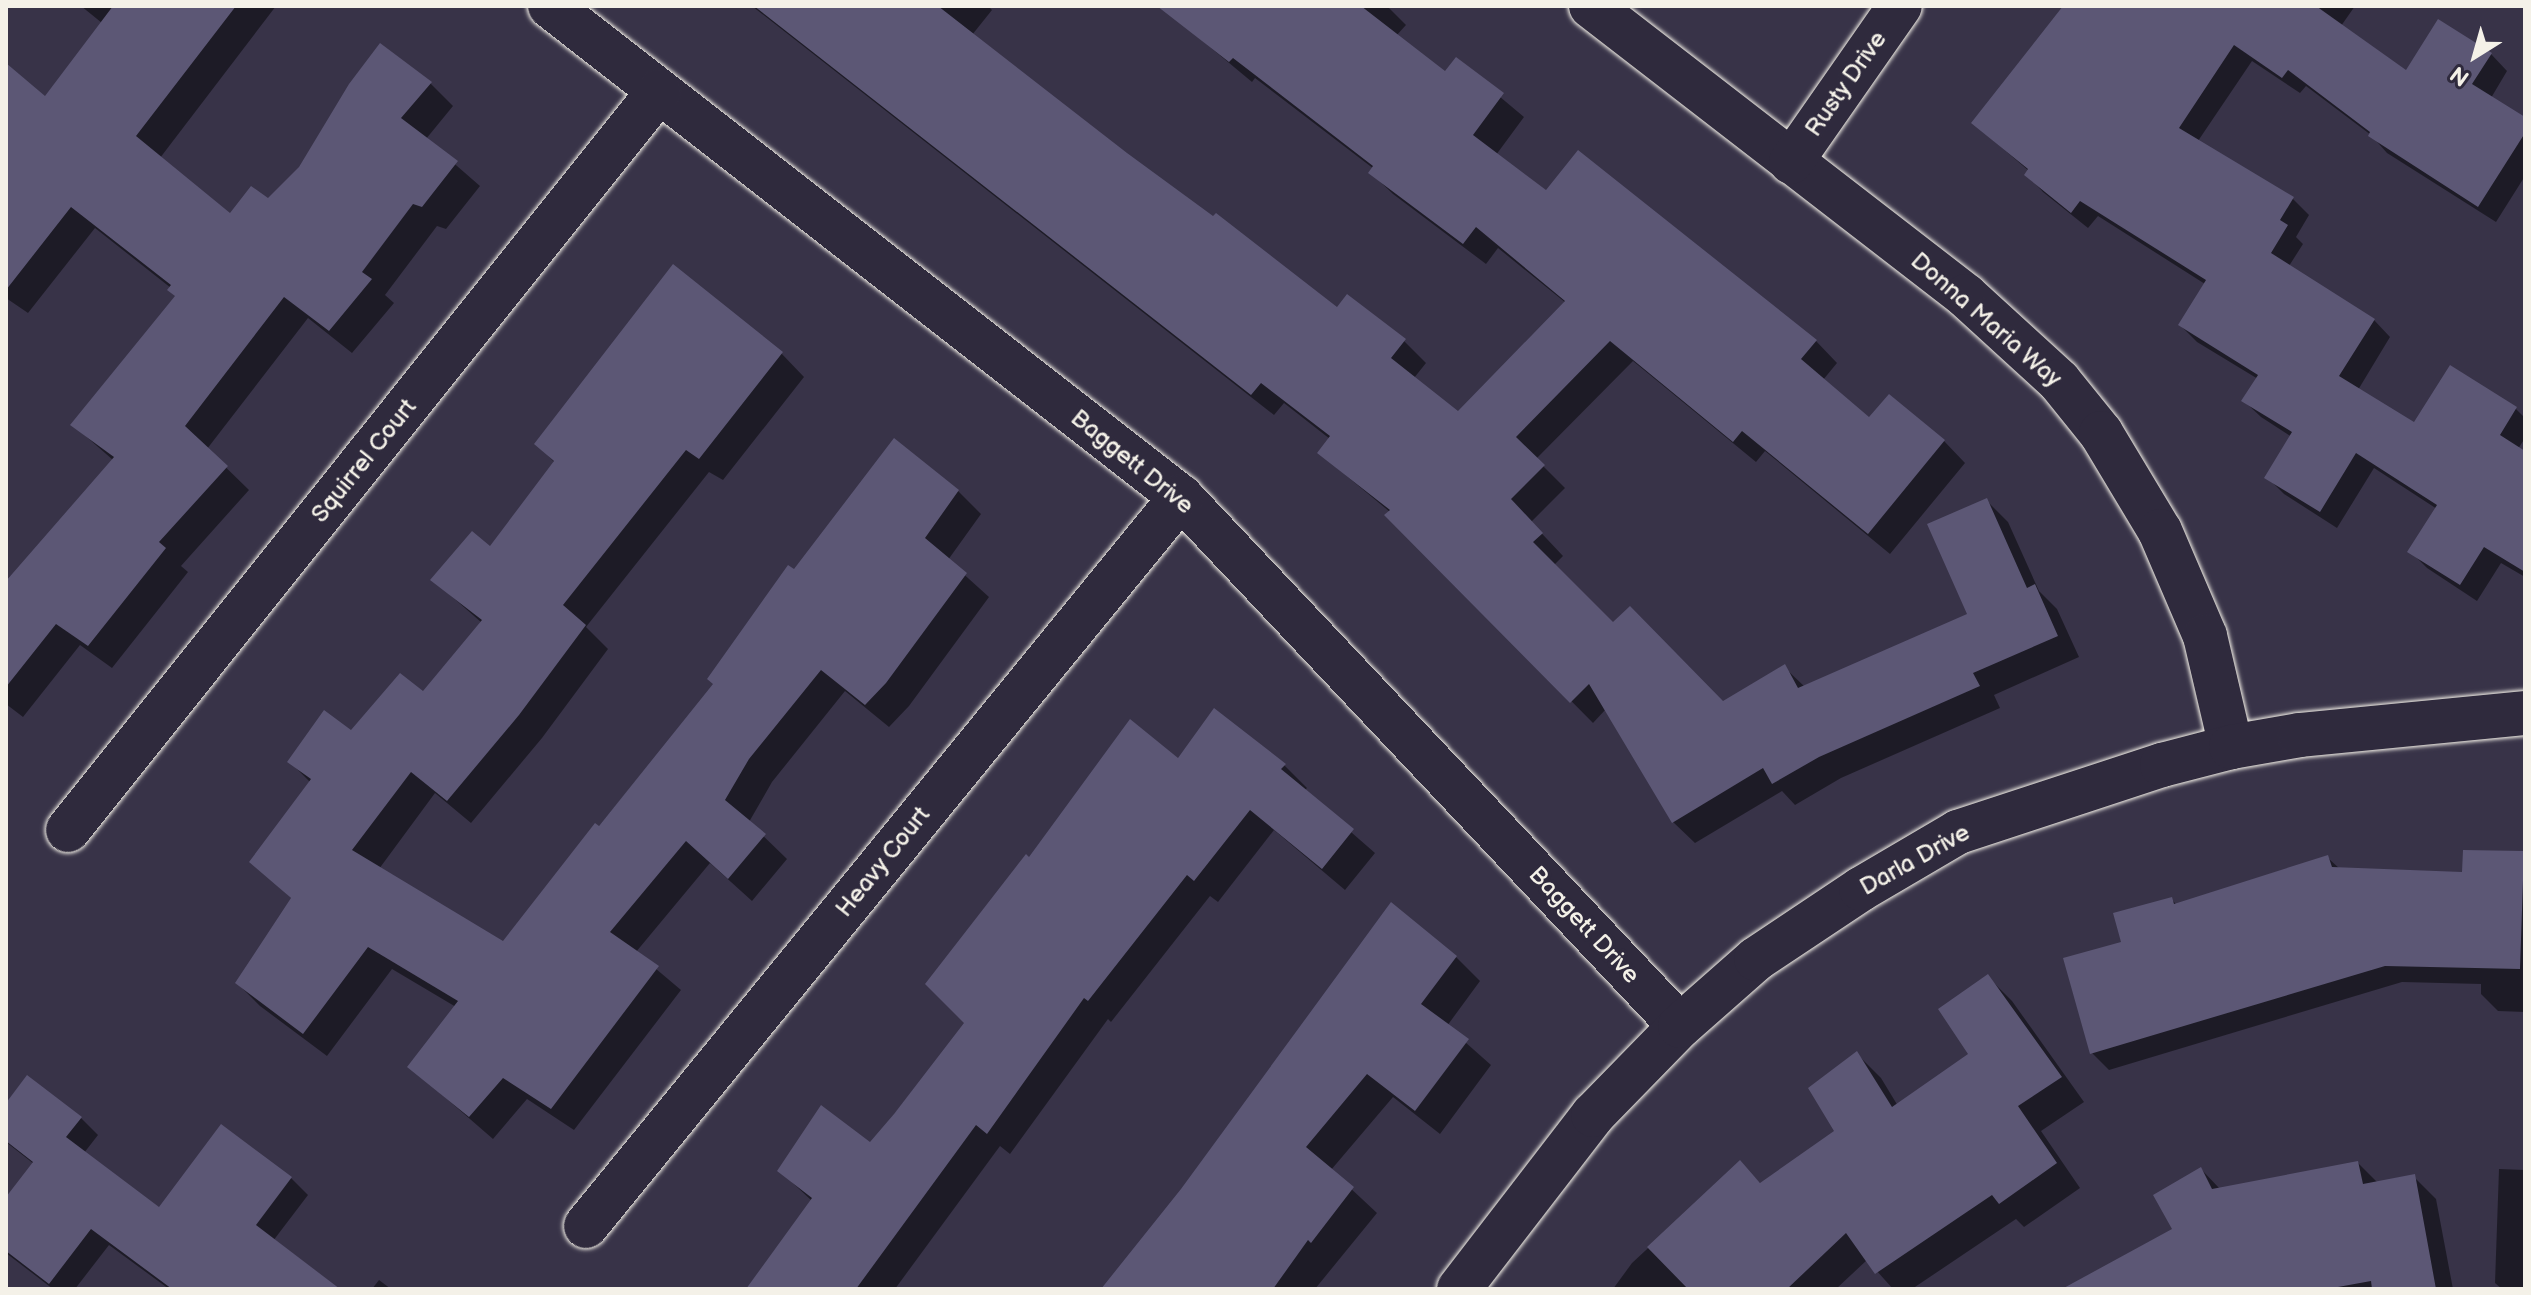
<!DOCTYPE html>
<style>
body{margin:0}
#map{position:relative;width:2531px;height:1295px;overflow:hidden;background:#383348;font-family:"Balsamiq Sans",sans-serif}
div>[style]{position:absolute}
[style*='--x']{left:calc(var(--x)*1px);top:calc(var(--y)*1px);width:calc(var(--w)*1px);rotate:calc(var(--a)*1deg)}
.shadow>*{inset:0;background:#0007}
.building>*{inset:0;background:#5c5775}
.roads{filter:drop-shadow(0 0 2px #f4f1e8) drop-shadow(0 0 2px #f4f1e8)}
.minor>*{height:44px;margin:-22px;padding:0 22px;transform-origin:22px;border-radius:22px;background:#2f2a3d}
span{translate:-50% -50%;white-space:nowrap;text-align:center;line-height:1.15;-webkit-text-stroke:7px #2f2a3d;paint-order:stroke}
.street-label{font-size:24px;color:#f4f1e8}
.frame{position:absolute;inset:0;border:8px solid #f4f1e8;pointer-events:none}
.north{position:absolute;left:2435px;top:16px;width:80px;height:80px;-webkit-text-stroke:6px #2f2a3d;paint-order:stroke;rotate:217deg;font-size:22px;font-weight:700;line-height:32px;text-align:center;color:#f4f1e8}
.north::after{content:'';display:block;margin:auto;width:28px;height:36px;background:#f4f1e8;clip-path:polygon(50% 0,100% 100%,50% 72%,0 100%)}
</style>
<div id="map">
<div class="shadow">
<i style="clip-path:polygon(81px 6px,276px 6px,160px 158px,230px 215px,268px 201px,430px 83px,453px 106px,426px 139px,480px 186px,446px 229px,437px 226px,385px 295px,394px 303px,352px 353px,308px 318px,207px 449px,249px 490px,181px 566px,188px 572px,112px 668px,80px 645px,23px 717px,6px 704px,6px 584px,113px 460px,73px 425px,177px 297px,171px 288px,95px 228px,28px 313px,6px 298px,6px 66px,46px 99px,102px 23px)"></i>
<i style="clip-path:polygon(752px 6px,988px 6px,992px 10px,972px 35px,1126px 154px,1338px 310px,1348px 297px,1404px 341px,1426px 363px,1414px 378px,1458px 413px,1566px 303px,1498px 248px,1486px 264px,1393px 194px,1371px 173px,1374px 169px,1255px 78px,1252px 82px,1175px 18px,1184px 6px,1387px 6px,1406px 25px,1396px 36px,1445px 74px,1456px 60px,1524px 117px,1496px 155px,1546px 193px,1816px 341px,1837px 363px,1823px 380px,1869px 420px,1944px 441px,1965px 463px,1890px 554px,1765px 451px,1756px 462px,1633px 361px,1536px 459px,1565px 488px,1531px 522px,1563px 556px,1554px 565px,1613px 625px,1723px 703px,1784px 667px,1805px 687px,1970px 616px,1986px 500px,2008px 522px,2039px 591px,2057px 609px,2079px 657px,1994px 695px,2000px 708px,1841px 778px,1795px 805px,1782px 791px,1695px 843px,1673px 822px,1606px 709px,1593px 723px,1387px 515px,1390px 512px,1319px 453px,1330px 439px,1284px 403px,1274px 415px)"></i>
<i style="clip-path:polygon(2075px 6px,2355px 6px,2341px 26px,2406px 72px,2491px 54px,2507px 71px,2491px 98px,2525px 119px,2525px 176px,2496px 222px,2387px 153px,2371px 135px,2306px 86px,2300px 93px,2252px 61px,2198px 141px,2292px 198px,2309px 215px,2296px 237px,2303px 244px,2289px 266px,2374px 320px,2390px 337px,2358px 390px,2414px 425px,2516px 409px,2525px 418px,2525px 438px,2518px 449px,2525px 453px,2525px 577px,2501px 563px,2477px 601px,2427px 568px,2410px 551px,2437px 509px,2374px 468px,2337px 528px,2284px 494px,2267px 477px,2292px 437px,2261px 417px,2244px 401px,2258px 379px,2197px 342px,2180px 325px,2205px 284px,2098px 216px,2088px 228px,2043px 192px,2027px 175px,2029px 171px,1973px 123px)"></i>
<i style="clip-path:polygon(781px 353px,804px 377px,723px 480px,709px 472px,586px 627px,608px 649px,542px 738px,471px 823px,435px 793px,379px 869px,503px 944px,715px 684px,794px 572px,958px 491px,981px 514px,948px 560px,989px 597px,909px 706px,889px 727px,845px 691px,772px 782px,749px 822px,787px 859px,752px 901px,710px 863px,636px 952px,681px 990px,574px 1130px,527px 1099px,493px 1139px,410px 1067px,456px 1007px,392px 969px,327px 1056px,260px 1006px,237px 983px,292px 899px,252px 862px,311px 783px,290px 762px,423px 694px,482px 623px,433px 580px,490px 549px,555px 463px,537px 444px)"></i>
<i style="clip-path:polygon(1178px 761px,1284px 765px,1307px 788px,1304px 791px,1375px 853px,1345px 890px,1274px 830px,1218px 902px,1210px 896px,1111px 1022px,1108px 1019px,1010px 1154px,1000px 1146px,895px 1289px,748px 1289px,812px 1201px,779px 1170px,870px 1145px,966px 1023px,1030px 860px)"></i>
<i style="clip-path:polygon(2523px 853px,2525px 1012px,2498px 1011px,2481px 994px,2481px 984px,2402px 982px,2109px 1070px,2092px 1053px,2124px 943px,2171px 899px,2177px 905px,2328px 858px,2340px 869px,2464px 874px)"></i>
<i style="clip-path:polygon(1456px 957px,1480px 981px,1447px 1026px,1491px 1065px,1440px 1134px,1393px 1097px,1331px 1170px,1377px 1213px,1315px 1289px,1103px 1289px)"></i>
<i style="clip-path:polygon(1988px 977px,2012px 1001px,2084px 1102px,2041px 1131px,2080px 1188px,2024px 1227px,2016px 1219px,1912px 1289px,1893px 1289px,1867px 1260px,1836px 1289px,1613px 1289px,1632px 1263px,1740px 1163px,1761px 1184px,1837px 1131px,1857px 1054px,1881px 1078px,1898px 1106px,1971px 1055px)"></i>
<i style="clip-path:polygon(6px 1106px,81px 1118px,98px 1135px,84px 1153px,159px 1210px,291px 1178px,308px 1195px,273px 1241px,337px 1289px,169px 1289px,109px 1245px,75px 1289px,53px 1289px,6px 1253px,6px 1201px,34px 1164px,6px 1142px)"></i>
<i style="clip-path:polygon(2358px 1163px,2378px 1183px,2414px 1177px,2436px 1199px,2453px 1289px,2066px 1289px,2174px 1230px,2201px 1169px,2220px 1189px)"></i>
<i style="clip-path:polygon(2499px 1169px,2525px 1170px,2525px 1289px,2502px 1289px,2495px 1283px)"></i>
<i style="clip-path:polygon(379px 1280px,391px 1289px,372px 1289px)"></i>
</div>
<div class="building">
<i style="clip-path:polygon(113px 6px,236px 6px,136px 136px,230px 213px,251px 186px,268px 198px,299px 167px,349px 84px,380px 43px,432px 82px,401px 118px,458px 161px,422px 207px,413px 204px,362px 272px,372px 279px,329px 331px,284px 297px,185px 426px,228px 466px,159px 542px,166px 548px,88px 646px,56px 624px,6px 687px,6px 581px,114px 457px,70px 425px,175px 296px,167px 290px,171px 285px,71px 207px,6px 290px,6px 63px,45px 96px)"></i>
<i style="clip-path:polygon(754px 6px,938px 6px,1127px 153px,1213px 216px,1216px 213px,1337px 307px,1347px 294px,1406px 339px,1391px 358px,1458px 411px,1565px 301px,1476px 227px,1463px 244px,1368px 173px,1373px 166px,1233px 58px,1229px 62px,1157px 6px,1361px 6px,1445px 71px,1456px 57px,1504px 93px,1473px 135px,1546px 190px,1578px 150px,1817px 340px,1801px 359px,1869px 417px,1889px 394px,1945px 440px,1868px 534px,1742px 431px,1733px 442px,1610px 341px,1516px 437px,1545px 465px,1511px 499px,1543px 533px,1533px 542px,1613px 622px,1630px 606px,1723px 701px,1785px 664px,1798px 688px,1967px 614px,1927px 524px,1987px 498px,2027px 588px,2035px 584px,2058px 636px,1973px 673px,1980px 686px,1819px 757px,1772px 784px,1763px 768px,1672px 823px,1589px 684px,1570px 703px,1384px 515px,1390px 510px,1317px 453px,1330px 436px,1261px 383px,1251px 395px)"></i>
<i style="clip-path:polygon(2063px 6px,2316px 6px,2406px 70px,2438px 19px,2492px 53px,2472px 84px,2525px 117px,2525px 133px,2478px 207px,2368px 136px,2370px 132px,2288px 70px,2282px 78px,2234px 45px,2179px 128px,2294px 197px,2280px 220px,2288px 225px,2271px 253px,2375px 319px,2339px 376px,2414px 422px,2450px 365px,2517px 407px,2500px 435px,2525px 451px,2525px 572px,2484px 547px,2460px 585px,2407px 552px,2437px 505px,2356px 453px,2320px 512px,2264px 478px,2292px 432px,2241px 401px,2258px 375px,2178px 325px,2206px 280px,2080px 201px,2071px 213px,2024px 175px,2028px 169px,1971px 123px)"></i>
<i style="clip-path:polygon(673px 264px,783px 352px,699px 459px,686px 450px,563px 605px,586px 625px,519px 715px,447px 801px,411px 772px,352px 850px,503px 941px,595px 823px,599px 826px,713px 684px,707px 679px,788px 565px,794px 569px,894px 438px,959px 490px,925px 538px,967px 573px,886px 683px,865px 705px,821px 670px,749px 759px,725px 800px,766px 834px,728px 879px,686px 841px,610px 932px,659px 966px,551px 1109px,503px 1078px,469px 1117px,407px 1067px,458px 1001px,368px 947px,303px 1034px,235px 983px,291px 898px,249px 862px,311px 779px,287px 762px,324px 710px,351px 730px,400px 673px,423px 691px,482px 620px,430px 580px,472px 531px,490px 546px,554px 461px,534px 444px)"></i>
<i style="clip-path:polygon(1214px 708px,1286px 764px,1281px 769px,1354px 829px,1322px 869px,1250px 810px,1194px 881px,1187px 875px,1088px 1001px,1084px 998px,987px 1134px,976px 1125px,856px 1289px,746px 1289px,812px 1198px,777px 1171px,821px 1105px,870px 1142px,894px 1114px,964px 1023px,925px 984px,1026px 854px,1029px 857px,1130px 719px,1178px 758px)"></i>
<i style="clip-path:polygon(2463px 850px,2524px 851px,2520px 969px,2385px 966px,2090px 1054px,2063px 958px,2121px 942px,2113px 913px,2172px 897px,2174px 904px,2328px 855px,2332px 867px,2462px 872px)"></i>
<i style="clip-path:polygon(1391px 902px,1457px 956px,1421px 1004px,1469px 1039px,1415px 1111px,1367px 1074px,1306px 1147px,1354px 1187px,1311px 1243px,1308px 1240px,1273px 1289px,1101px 1289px,1181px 1189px)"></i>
<i style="clip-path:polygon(1988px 974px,2062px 1077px,2018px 1106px,2057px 1163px,1999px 1204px,1992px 1195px,1875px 1274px,1846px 1233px,1787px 1289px,1688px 1289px,1647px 1247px,1740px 1160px,1760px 1183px,1834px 1131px,1808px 1088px,1857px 1051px,1892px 1107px,1968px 1054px,1938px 1009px)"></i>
<i style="clip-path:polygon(27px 1075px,82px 1117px,66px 1137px,159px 1207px,221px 1124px,292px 1177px,256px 1225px,340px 1289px,172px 1289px,91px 1229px,49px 1284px,6px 1251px,6px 1197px,33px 1162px,6px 1141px,6px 1103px)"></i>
<i style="clip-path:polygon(2358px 1161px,2363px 1184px,2415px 1174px,2436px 1289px,2372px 1289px,2371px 1281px,2327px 1289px,2062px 1289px,2172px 1229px,2153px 1195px,2201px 1167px,2212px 1189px)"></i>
</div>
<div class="roads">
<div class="minor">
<i style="--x:550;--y:6;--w:800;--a:37.89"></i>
<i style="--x:1181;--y:497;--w:727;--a:46.67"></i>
<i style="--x:1591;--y:6;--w:474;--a:37.7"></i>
<i style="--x:1966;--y:296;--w:126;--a:42.4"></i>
<i style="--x:2059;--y:381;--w:67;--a:51.1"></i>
<i style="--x:2101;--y:433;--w:114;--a:59"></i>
<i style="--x:2160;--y:531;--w:114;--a:66.8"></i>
<i style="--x:2205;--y:636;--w:114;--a:76.8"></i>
<i style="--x:1791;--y:162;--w:190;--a:-55.1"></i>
<i style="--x:68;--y:830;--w:946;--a:-51.35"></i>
<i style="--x:586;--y:1226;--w:941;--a:-50.78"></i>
<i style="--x:1459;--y:1289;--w:220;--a:-52.4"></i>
<i style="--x:1593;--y:1115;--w:124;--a:-45.7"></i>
<i style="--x:1680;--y:1026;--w:101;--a:-41.4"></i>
<i style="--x:1756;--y:959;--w:126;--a:-33.7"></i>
<i style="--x:1861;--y:889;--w:113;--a:-30.4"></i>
<i style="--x:1958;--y:832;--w:215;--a:-18.2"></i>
<i style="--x:2162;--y:765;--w:71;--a:-14.6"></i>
<i style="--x:2231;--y:747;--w:70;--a:-9.9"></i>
<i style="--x:2300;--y:735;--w:226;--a:-5.6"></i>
</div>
</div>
<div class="street-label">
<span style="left:1846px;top:84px;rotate:-55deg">Rusty Drive</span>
<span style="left:1986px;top:320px;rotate:41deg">Donna Maria Way</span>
<span style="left:364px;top:461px;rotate:-51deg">Squirrel Court</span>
<span style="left:1132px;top:462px;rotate:39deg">Baggett Drive</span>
<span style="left:1915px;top:860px;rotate:-29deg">Darla Drive</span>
<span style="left:883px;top:862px;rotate:-51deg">Heavy Court</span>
<span style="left:1584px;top:925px;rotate:47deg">Baggett Drive</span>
</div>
<div class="frame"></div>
<div class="north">N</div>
</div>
